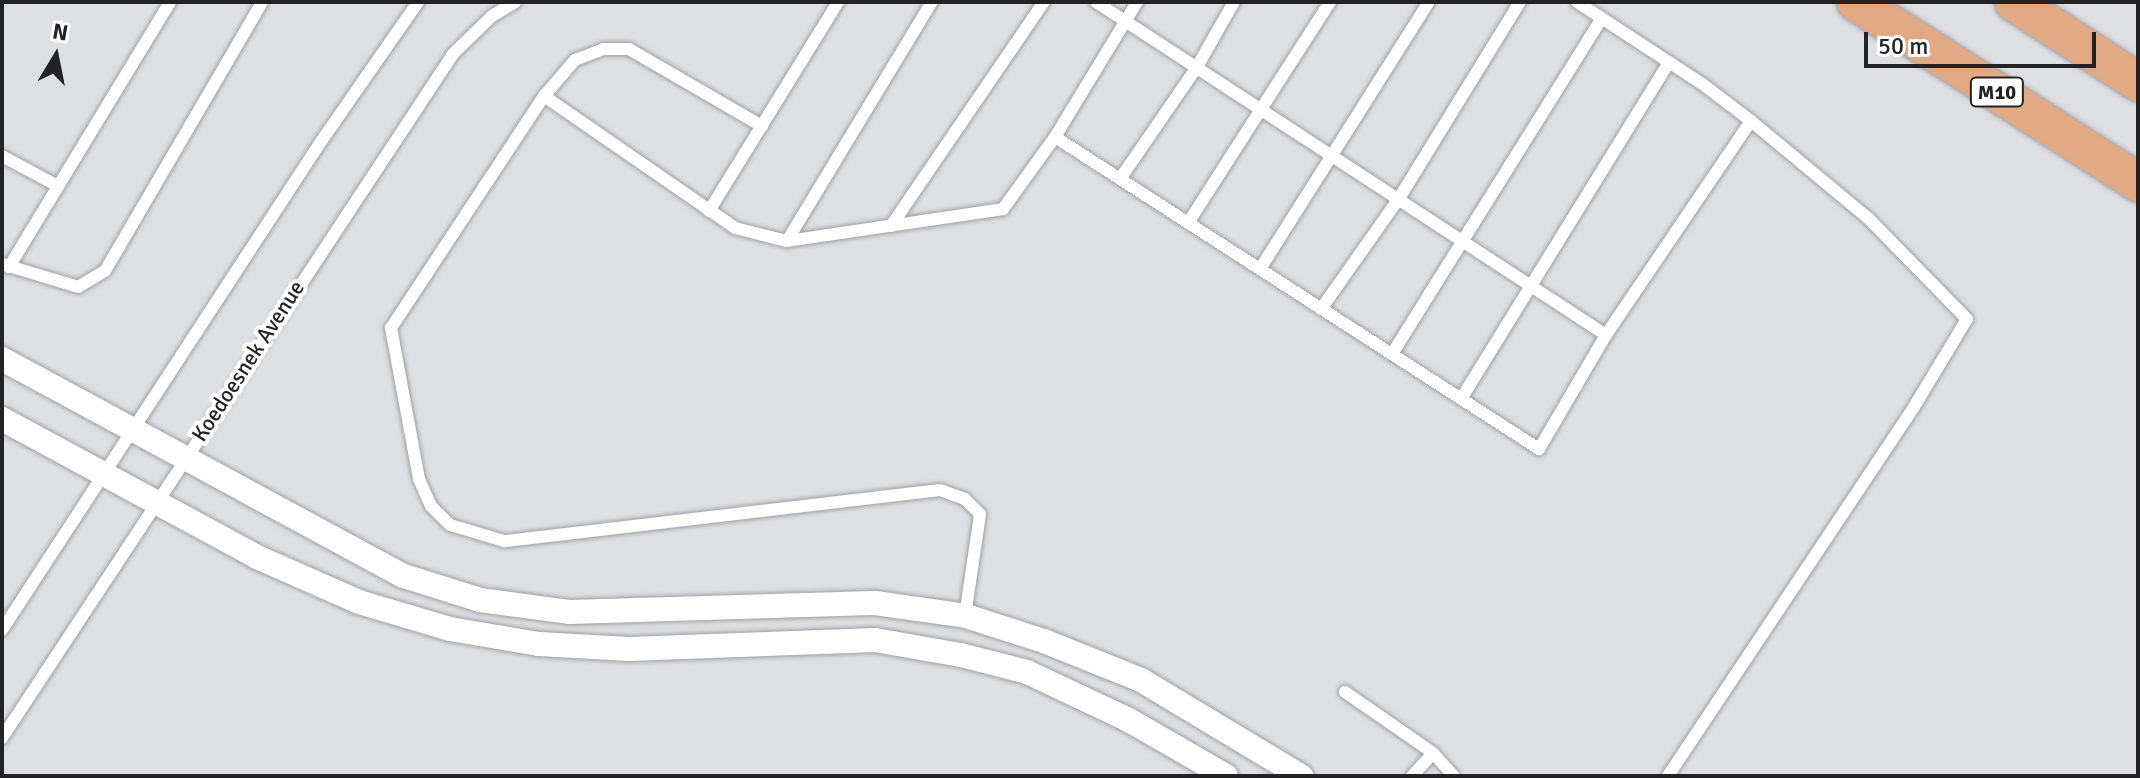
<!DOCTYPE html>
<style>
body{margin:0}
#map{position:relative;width:2140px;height:778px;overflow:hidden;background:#dedfe3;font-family:Signika,sans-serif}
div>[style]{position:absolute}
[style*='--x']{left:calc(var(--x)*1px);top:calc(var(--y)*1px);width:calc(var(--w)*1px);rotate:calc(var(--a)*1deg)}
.roads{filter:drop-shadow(0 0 2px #9fa0a4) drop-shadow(0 0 2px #9fa0a4)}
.lane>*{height:12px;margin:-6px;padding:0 6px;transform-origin:6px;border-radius:6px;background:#fff}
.street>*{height:24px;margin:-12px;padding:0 12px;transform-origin:12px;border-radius:12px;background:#fff}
.primary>*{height:38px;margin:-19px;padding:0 19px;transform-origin:19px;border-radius:19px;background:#e2a985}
span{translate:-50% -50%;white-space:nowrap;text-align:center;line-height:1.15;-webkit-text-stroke:8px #fff;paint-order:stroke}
.shield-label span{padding:2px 6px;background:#fff;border:2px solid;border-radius:6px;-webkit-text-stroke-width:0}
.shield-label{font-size:20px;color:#232325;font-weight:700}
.street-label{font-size:22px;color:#232325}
.frame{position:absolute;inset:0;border:4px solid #232325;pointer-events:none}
.north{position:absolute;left:16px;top:16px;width:80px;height:80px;-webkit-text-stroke:6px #fff;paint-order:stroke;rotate:10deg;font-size:22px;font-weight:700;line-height:32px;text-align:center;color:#232325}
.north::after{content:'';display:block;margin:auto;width:28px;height:36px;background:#232325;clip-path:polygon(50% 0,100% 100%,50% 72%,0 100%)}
.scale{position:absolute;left:1864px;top:32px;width:232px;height:36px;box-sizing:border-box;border:4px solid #232325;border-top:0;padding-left:10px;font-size:24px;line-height:28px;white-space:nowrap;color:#232325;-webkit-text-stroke:6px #fff;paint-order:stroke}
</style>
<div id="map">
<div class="roads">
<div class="lane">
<i style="--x:1096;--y:2;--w:609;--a:33.14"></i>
<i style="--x:1577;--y:2;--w:148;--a:33.2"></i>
<i style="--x:1701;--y:83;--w:63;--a:37.2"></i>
<i style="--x:1751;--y:121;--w:152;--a:39.7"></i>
<i style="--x:1868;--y:218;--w:141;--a:45.6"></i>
<i style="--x:1967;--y:319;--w:103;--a:121.1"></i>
<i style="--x:1914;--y:407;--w:443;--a:123.7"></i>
<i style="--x:544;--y:96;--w:48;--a:-49.3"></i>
<i style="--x:575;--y:60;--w:30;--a:-21"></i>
<i style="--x:603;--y:49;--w:26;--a:0"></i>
<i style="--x:629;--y:49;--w:154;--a:30.1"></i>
<i style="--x:1055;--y:137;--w:158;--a:-58.7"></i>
<i style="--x:2;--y:156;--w:64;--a:28.2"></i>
<i style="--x:1120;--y:179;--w:136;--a:-55.5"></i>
<i style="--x:1197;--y:67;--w:75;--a:-60.4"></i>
<i style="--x:709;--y:211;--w:246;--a:-58.3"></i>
<i style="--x:1188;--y:223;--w:263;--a:-57.3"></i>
<i style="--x:891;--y:226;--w:271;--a:-55.7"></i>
<i style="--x:787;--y:241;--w:280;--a:-58.8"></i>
<i style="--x:2;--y:264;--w:79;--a:16.8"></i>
<i style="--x:78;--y:287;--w:31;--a:-31"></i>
<i style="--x:105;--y:271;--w:311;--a:-59.7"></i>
<i style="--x:9;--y:267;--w:310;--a:-58.7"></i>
<i style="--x:1260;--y:269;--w:316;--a:-57.7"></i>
<i style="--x:1321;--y:309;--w:133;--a:-54.8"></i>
<i style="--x:1398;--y:200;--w:233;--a:-58.4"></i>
<i style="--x:1392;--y:354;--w:396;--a:-58"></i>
<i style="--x:1461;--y:399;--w:396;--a:-58.3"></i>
<i style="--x:965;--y:616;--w:103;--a:-81.6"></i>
<i style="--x:980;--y:514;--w:21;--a:-135"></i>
<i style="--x:965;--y:499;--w:27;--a:-160"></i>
<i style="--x:940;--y:490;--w:439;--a:173.3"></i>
<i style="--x:504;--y:541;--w:56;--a:-163.5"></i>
<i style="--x:450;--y:525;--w:27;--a:-135"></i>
<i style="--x:431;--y:506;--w:30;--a:-114"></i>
<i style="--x:419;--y:479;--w:154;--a:-100.5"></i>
<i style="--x:391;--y:328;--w:278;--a:-56.6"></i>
<i style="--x:544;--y:96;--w:232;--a:34.6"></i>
<i style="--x:735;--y:228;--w:54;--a:14"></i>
<i style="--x:787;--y:241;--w:218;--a:-8.4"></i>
<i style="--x:1003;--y:209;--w:89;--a:-54.2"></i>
<i style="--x:1055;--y:137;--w:576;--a:32.81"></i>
<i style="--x:1539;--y:449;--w:132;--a:-59.6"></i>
<i style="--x:1606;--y:335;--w:258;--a:-55.9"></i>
<i style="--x:2;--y:630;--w:582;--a:-56.86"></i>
<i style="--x:320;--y:143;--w:172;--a:-55.2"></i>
<i style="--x:1345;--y:692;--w:107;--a:34.7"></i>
<i style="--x:1433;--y:753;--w:31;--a:132"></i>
<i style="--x:2;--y:738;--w:819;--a:-56.6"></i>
<i style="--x:453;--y:54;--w:54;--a:-44.3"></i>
<i style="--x:492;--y:16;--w:27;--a:-31"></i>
<i style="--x:1433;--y:753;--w:31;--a:48"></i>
</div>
<div class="street">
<i style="--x:2;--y:359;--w:457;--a:28.4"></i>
<i style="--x:404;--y:576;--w:80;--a:17.5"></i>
<i style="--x:480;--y:600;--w:91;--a:7.6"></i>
<i style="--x:570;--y:612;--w:305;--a:-1.7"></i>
<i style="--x:875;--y:603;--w:92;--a:8.1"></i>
<i style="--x:966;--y:616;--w:82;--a:17.8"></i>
<i style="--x:1044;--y:641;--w:105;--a:21.9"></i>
<i style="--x:1141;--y:680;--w:187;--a:31"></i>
<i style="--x:2;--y:419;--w:290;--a:28.4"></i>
<i style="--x:257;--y:557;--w:111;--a:23.8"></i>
<i style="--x:359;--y:602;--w:95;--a:16.5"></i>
<i style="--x:450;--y:629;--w:90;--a:9.6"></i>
<i style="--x:539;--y:644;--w:90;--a:3.2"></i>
<i style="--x:629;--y:649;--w:246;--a:-2.1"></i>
<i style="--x:875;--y:640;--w:87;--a:9.9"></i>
<i style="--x:961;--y:655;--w:68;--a:14.4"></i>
<i style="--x:1027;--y:672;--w:110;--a:25.2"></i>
<i style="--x:1127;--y:719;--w:114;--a:29.9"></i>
</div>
<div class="primary">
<i style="--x:1856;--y:2;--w:335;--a:32.6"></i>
<i style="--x:2014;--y:2;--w:148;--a:32.8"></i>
</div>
</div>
<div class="shield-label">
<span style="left:1997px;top:92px">M10</span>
</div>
<div class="street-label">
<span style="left:248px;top:361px;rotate:-57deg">Koedoesnek Avenue</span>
</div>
<div class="frame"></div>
<div class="north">N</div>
<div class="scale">50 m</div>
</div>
